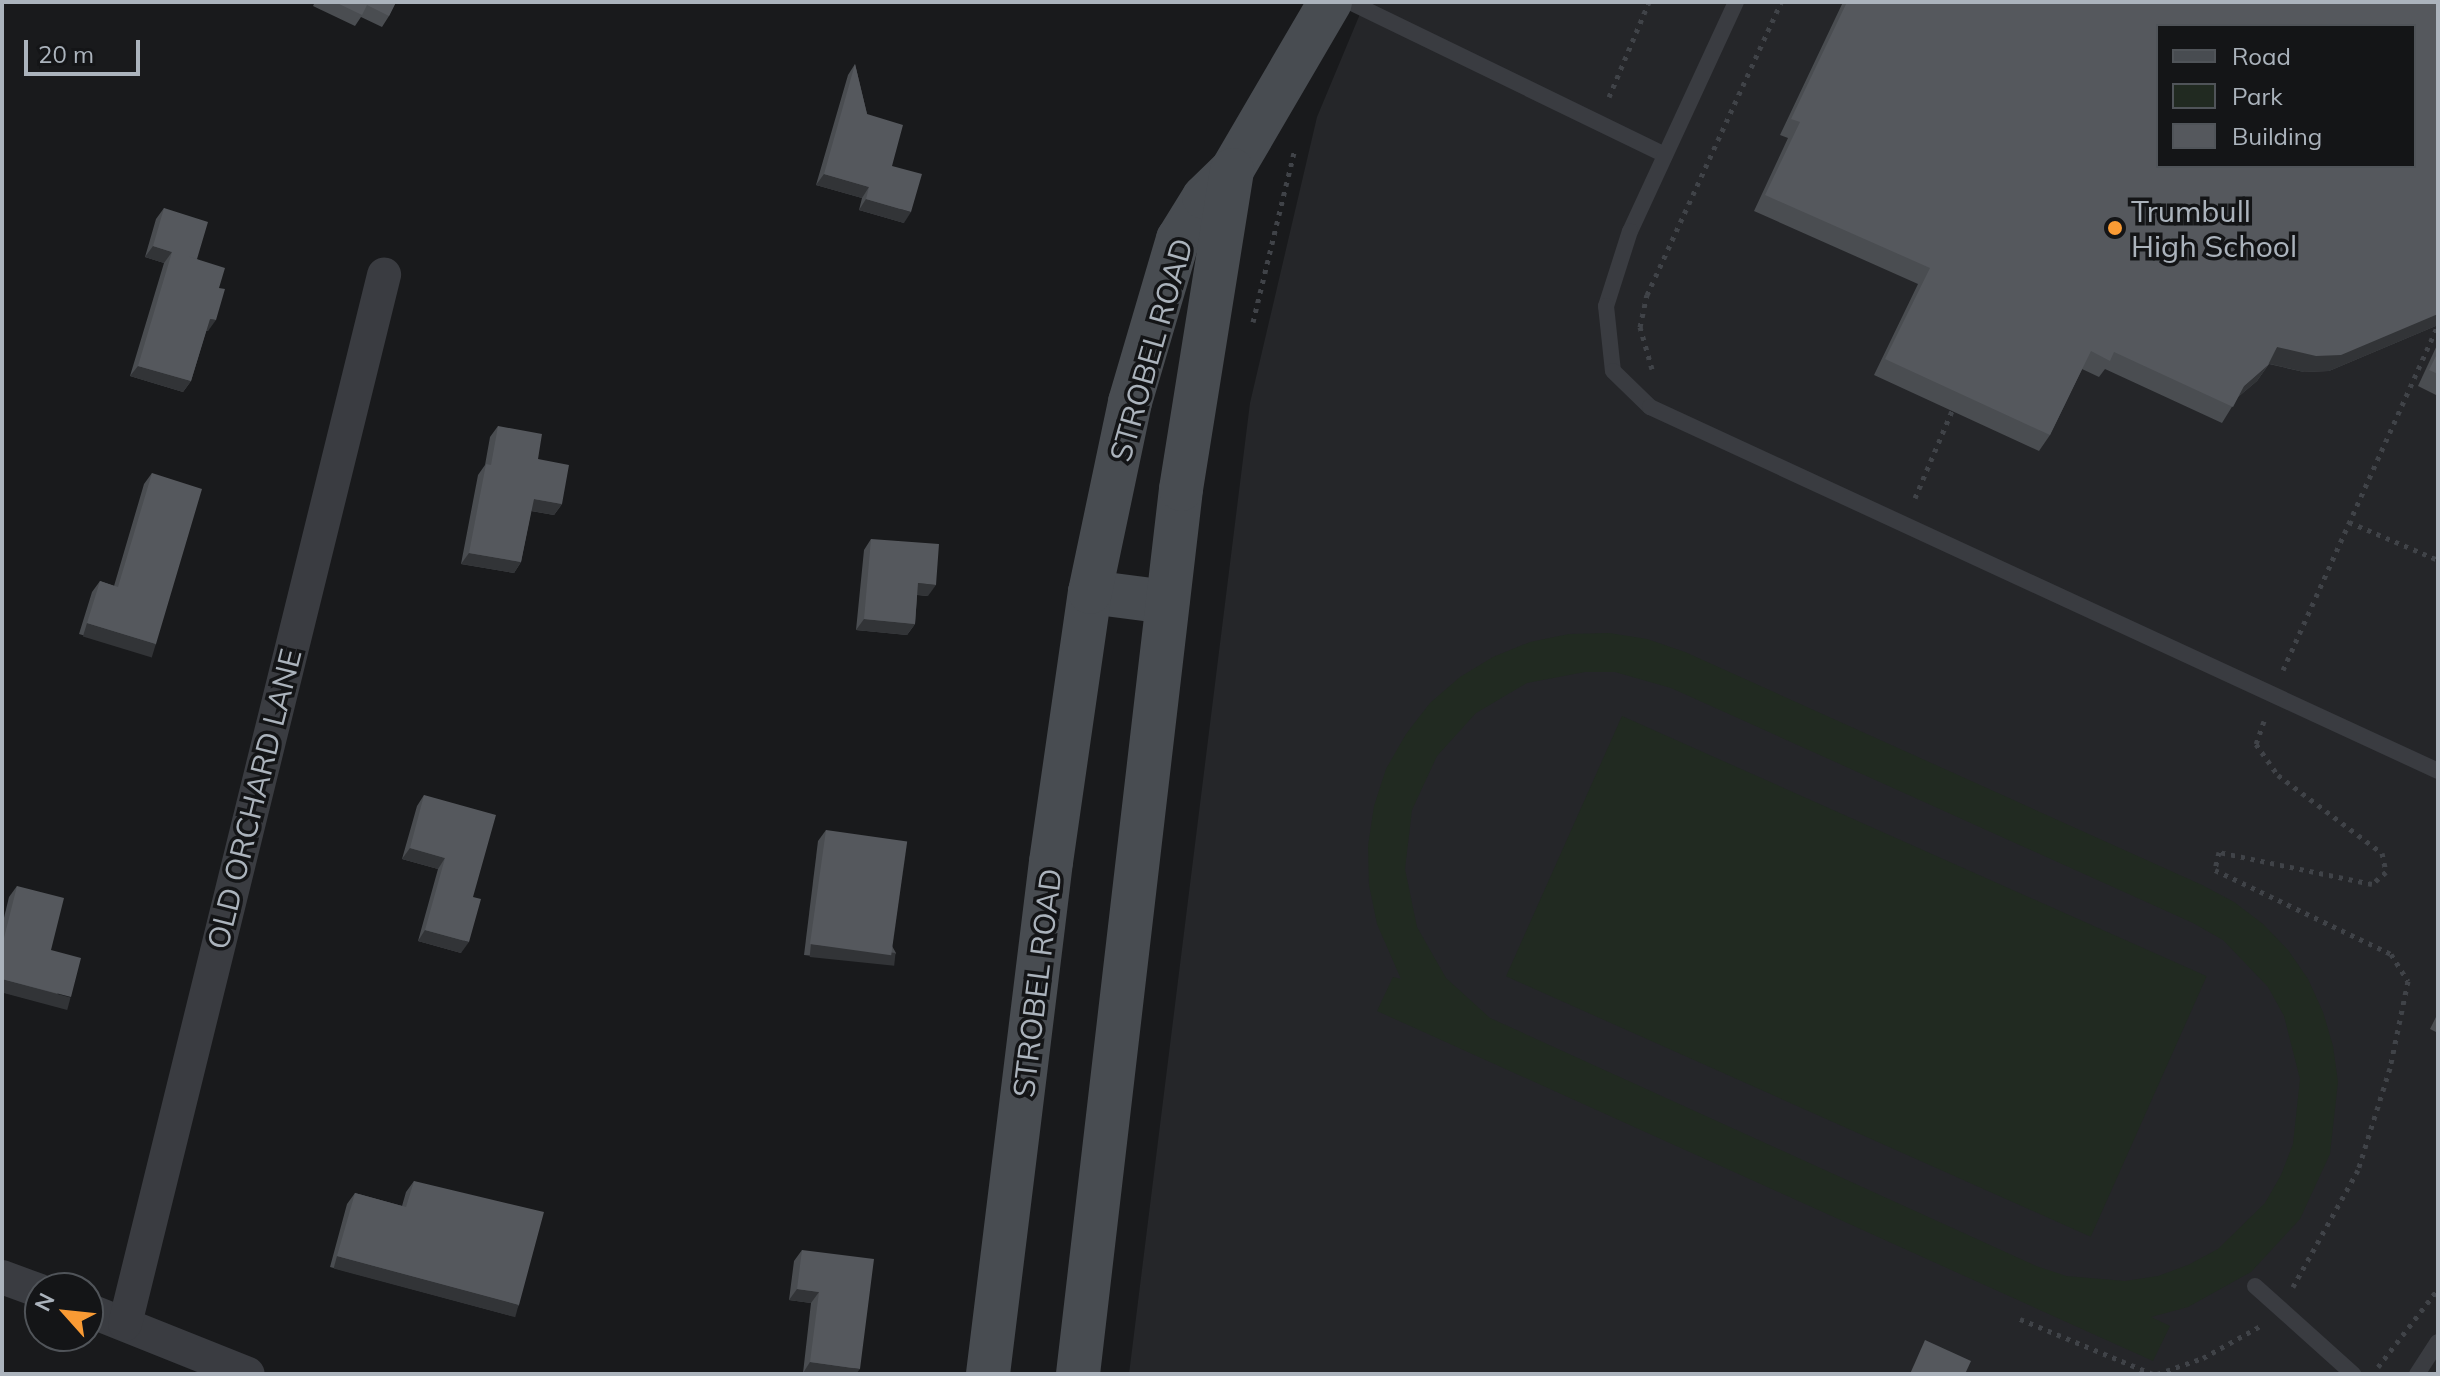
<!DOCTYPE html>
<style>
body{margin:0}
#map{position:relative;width:2440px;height:1376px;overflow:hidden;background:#191a1c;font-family:Mulish,sans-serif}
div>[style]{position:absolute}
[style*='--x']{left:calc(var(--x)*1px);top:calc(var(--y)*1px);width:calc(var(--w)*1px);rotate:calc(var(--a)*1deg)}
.built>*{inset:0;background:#252629}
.green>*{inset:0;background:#212a21;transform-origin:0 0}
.path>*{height:5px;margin-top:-2.5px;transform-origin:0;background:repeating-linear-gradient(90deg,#404348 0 4px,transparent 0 10px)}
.lane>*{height:16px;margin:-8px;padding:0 8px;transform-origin:8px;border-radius:8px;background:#3a3c41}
.street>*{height:34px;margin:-17px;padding:0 17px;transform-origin:17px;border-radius:17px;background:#3a3c41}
.secondary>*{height:44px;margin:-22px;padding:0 22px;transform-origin:22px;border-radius:22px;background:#484c51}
.wall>*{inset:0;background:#4a4d51}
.shaded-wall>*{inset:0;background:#323437;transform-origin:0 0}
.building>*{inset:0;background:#55585d;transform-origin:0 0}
.dots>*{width:22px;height:22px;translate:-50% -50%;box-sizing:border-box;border:4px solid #141517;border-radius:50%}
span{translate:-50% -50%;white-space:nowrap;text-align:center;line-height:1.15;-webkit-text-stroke:7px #141517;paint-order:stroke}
.poi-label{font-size:30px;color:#abb3bc}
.left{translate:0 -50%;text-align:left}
.street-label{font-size:30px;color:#abb3bc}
.frame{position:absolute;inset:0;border:4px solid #abb3bc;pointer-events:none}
.legend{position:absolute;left:2156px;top:24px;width:260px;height:144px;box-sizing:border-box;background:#141517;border:2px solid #505459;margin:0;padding:10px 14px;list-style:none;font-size:24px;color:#abb3bc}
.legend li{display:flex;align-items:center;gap:16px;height:40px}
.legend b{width:40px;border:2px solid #505459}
.north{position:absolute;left:24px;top:1272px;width:80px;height:80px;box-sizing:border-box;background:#141517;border:2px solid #505459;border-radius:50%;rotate:297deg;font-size:22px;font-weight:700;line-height:32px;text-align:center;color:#abb3bc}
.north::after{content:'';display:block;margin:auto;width:28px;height:36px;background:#fa9b34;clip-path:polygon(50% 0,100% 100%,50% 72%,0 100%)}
.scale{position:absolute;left:24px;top:40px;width:116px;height:36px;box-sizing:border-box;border:4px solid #abb3bc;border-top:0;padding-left:10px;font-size:24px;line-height:28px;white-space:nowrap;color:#abb3bc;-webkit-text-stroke:6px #141517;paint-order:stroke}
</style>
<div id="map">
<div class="built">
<i style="clip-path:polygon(evenodd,1365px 2px,2438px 2px,2438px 1374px,1129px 1374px,1250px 403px,1317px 117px,1365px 2px,2158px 26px,2414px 26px,2414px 166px,2158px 166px,2158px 26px)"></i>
</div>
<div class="green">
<i style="clip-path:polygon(evenodd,1609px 633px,1647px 639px,1685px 652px,2202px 885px,2234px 902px,2263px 924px,2288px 950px,2308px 979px,2323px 1012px,2333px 1046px,2338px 1082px,2330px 1154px,2300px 1219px,2251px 1272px,2188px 1307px,2151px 1317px,2170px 1326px,2153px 1361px,1377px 1011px,1393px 977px,1401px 979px,1377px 924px,1369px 885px,1368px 846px,1374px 806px,1386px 769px,1406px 734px,1430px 703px,1460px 677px,1493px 657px,1530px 642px,1569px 634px,1609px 633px,1585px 672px,1615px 672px,1671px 688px,2193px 923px,2223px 940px,2268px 987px,2284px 1016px,2300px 1079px,2293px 1144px,2281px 1175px,2265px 1203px,2218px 1249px,2188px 1265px,2158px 1276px,2125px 1281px,2066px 1276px,2036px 1266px,1490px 1018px,1446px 978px,1417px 927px,1405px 869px,1412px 810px,1437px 756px,1476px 713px,1527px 683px,1585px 672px)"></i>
<i style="left:1622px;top:716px;width:640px;height:285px;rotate:24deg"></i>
</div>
<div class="path">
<i style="--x:1609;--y:97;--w:103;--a:-67.2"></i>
<i style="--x:1253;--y:322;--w:178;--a:-76.4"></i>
<i style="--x:1652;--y:369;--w:44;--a:-105.9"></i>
<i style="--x:1640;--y:327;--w:33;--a:-78"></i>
<i style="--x:1647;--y:295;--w:322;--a:-65.4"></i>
<i style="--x:1915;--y:498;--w:95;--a:-67"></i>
<i style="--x:2349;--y:522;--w:97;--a:23.1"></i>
<i style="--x:2283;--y:670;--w:378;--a:-65.8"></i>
<i style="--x:2264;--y:721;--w:24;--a:109"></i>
<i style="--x:2256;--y:744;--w:38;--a:55"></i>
<i style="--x:2278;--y:775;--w:130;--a:36.9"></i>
<i style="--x:2382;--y:853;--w:19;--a:78"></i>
<i style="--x:2386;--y:872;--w:18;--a:139"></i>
<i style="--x:2372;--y:884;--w:156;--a:-168.2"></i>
<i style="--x:2219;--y:852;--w:18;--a:103"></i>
<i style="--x:2215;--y:870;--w:195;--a:25.5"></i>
<i style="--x:2391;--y:954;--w:32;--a:58"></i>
<i style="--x:2408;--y:981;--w:89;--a:101.7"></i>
<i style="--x:2390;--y:1068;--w:107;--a:107.4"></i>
<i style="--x:2358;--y:1170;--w:134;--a:119.1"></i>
<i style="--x:2020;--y:1319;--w:144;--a:22.5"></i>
<i style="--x:2378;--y:1367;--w:98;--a:-52.4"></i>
<i style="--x:2157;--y:1374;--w:49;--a:-19.2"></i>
<i style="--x:2203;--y:1358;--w:68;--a:-29.2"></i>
</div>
<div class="lane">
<i style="--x:1350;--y:2;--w:350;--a:25.9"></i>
<i style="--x:1736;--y:2;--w:252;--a:114.8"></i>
<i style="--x:1630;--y:231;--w:79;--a:107.7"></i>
<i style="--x:1606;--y:306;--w:65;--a:83.9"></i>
<i style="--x:1613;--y:371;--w:52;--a:44.2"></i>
<i style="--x:1650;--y:407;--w:868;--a:24.79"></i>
<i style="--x:2255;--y:1286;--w:132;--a:41.9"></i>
<i style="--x:2417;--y:1374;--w:38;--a:-57"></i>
</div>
<div class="street">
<i style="--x:2;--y:1277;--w:40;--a:20.2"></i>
<i style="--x:88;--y:1310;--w:172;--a:21.8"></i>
<i style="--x:125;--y:1324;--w:1081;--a:-76.13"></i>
</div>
<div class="secondary">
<i style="--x:1090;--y:592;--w:78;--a:7.4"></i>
<i style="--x:988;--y:1374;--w:516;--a:-82.99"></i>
<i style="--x:1051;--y:862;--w:273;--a:-81.8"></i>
<i style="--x:1090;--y:592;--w:194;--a:-78.1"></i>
<i style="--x:1130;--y:402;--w:170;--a:-73.6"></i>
<i style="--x:1178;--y:239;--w:49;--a:-58.2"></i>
<i style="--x:1204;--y:197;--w:39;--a:-44"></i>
<i style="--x:1232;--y:170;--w:194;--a:-59.7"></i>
<i style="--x:1078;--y:1374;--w:891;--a:-83.36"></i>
<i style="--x:1181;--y:489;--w:323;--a:-80.9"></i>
</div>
<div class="wall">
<i style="clip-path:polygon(315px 2px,396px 2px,389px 16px,382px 27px,361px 17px,355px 26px,313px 6px)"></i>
<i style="clip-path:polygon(1843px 2px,2438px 2px,2438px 325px,2329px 371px,2304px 372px,2269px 364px,2257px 381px,2238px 397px,2222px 423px,2105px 369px,2099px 377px,2082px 369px,2050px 435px,2039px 451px,1874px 375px,1918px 284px,1754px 211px,1788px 138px,1780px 135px)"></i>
<i style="clip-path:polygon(855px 64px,867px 114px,892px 166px,904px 223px,859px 210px,862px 198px,816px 185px,848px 75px)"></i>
<i style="clip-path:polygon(164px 208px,197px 259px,219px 288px,208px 331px,206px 331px,191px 381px,183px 392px,130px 376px,164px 263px,145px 257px,156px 219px)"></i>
<i style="clip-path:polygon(2438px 343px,2438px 396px,2418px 386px)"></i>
<i style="clip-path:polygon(498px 426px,538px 459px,562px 504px,554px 515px,531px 511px,521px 562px,514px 573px,461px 564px,478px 475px,485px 465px,490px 437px)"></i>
<i style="clip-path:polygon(152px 473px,156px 644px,148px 655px,79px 634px,92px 592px,100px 581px,114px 586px,144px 484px)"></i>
<i style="clip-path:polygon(871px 539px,928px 596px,917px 595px,915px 624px,907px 635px,856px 630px,864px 550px)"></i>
<i style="clip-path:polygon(424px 795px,473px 897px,461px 953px,418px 941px,438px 869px,402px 859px,417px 806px)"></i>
<i style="clip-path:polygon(826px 830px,896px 953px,889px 964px,804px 955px,818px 841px)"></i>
<i style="clip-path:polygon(17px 886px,63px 1008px,2px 992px,2px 926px,9px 897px)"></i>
<i style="clip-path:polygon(2438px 1013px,2438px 1033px,2430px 1029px)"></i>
<i style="clip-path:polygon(414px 1181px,519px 1305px,512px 1316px,330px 1267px,347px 1204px,355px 1193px,402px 1206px,406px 1192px)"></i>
<i style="clip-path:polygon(802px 1250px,856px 1374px,803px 1373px,811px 1303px,789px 1300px,794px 1261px)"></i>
</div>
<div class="shaded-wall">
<i style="clip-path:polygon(824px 174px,869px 187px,862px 198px,816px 185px)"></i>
<i style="clip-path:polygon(866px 199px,911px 212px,904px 223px,859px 210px)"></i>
<i style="clip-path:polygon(153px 246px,172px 252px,164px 263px,145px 257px)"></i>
<i style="clip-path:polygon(2438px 314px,2438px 325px,2329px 371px,2304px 372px,2266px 363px,2277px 347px)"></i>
<i style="clip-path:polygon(210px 319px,216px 320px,208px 331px,202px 330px)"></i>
<i style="clip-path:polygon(2268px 365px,2257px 381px,2232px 402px,2244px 386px)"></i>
<i style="clip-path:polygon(138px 366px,191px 381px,183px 392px,130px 376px)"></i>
<i style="clip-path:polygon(534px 499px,562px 504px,554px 515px,526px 510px)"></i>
<i style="clip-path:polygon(469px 553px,521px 562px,514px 573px,461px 564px)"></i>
<i style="clip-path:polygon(918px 583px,936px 585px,928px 596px,910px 594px)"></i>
<i style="clip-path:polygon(864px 619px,915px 624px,907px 635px,856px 630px)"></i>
<i style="left:87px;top:623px;width:72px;height:14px;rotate:17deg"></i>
<i style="clip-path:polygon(410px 848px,445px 858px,438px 869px,402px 859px)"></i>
<i style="clip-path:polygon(425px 930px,469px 942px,461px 953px,418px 941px)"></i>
<i style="left:811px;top:944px;width:85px;height:13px;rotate:6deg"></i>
<i style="left:2px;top:979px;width:71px;height:13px;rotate:15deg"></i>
<i style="left:337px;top:1256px;width:188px;height:13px;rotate:15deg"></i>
<i style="clip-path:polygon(797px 1289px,819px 1292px,811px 1303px,789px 1300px)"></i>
<i style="clip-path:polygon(810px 1362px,860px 1369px,856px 1374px,803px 1373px)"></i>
</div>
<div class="building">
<i style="clip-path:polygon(335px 2px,396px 2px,389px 16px,367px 5px,362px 15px)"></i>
<i style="clip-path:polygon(evenodd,1847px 2px,2438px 2px,2438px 314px,2341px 355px,2316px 356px,2277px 347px,2268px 365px,2244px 386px,2233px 407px,2114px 352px,2110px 361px,2091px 351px,2050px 435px,1885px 359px,1930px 268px,1765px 195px,1800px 122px,1791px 119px,1847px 2px,2158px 26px,2414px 26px,2414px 166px,2158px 166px,2158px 26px)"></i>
<i style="clip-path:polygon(855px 64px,867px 114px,903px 125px,892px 166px,922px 174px,911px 212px,866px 199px,869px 187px,824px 174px)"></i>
<i style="clip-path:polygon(164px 208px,208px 222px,197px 259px,187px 256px,225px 268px,219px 288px,225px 289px,216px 320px,210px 319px,191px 381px,138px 366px,172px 252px,153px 246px)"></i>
<i style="clip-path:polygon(2438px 352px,2438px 374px,2429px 370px)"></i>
<i style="clip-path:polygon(498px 426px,542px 434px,538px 459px,569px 465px,562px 504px,534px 499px,521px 562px,469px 553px,486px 464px,491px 465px)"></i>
<i style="clip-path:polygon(152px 473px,202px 489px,156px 644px,87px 623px,100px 581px,118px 587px)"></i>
<i style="clip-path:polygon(871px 539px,939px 544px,936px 585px,918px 583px,915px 624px,864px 619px)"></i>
<i style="clip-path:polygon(424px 795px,496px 815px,473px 897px,481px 899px,469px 942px,425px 930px,445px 858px,410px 848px)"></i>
<i style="left:826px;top:830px;width:82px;height:115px;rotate:8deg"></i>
<i style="clip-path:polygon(17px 886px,64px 898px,51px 950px,81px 958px,71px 997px,2px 979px,2px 946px)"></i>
<i style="clip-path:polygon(414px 1181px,544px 1212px,519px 1305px,337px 1256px,355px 1193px,406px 1207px)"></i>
<i style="clip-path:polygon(802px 1250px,874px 1259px,860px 1369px,810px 1362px,819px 1292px,797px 1289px)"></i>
<i style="clip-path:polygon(1925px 1340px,1971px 1361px,1965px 1374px,1910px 1374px)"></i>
</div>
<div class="dots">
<i style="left:2115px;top:228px;background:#fa9b34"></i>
</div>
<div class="poi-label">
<span class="left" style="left:2131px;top:228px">Trumbull<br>High School</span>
</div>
<div class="street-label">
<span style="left:1151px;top:350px;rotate:-74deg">STROBEL ROAD</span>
<span style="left:254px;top:799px;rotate:-76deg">OLD ORCHARD LANE</span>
<span style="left:1037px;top:983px;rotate:-83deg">STROBEL ROAD</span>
</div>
<div class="frame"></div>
<ul class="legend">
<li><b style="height:10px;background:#484c51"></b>Road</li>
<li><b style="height:22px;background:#212a21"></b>Park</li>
<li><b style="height:22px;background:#55585d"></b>Building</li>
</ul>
<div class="north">N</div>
<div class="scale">20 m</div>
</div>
